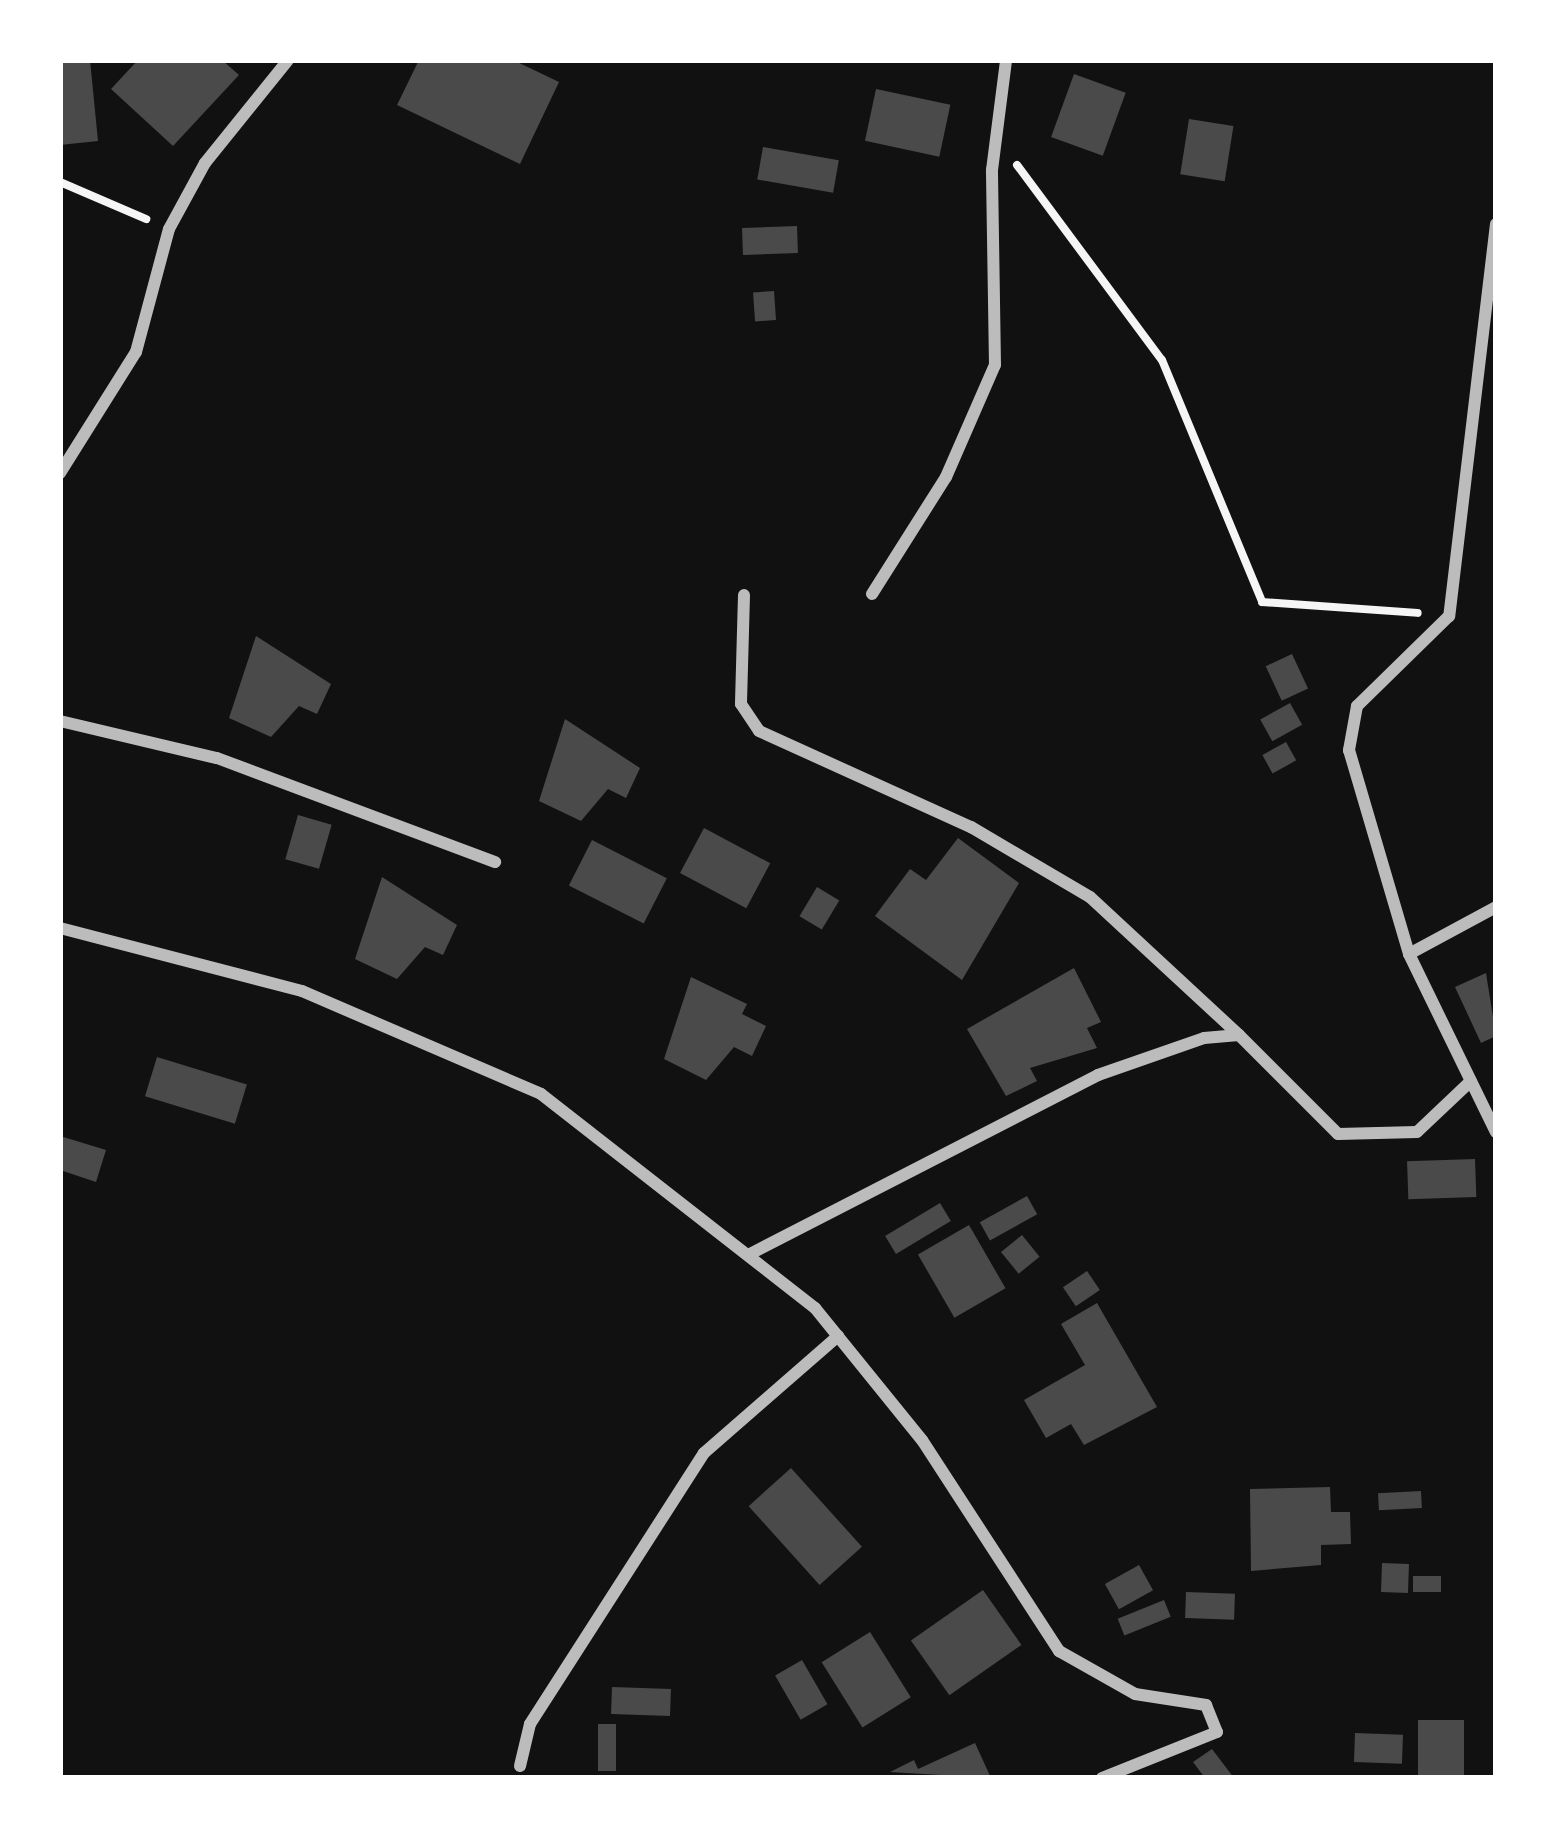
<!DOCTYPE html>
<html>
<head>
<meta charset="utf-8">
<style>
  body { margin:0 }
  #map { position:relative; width:1556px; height:1838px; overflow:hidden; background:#111; font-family:"Fira Sans Condensed",sans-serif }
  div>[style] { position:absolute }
  .building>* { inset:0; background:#4a4a4a; transform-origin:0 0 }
  .path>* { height:8px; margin:-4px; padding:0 4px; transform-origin:4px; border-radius:4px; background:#f5f5f5 }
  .minor>* { height:12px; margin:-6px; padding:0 6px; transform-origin:6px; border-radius:6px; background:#bcbcbc }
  span { translate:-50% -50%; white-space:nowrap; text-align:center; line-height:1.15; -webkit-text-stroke:12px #fff; paint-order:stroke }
  .frame { position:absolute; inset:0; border:63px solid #fff; pointer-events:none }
</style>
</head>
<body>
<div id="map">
  <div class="building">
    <i style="clip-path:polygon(60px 60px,90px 60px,98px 141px,60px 145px)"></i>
    <i style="clip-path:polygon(138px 60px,222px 60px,239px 75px,173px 146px,111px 89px)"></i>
    <i style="clip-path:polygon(419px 60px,513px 60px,559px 82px,520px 164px,397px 105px)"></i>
    <i style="left:1074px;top:74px;width:55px;height:67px;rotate:20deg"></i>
    <i style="left:876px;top:89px;width:76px;height:53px;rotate:12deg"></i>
    <i style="left:1189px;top:119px;width:45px;height:56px;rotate:9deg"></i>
    <i style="left:763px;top:147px;width:77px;height:33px;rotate:10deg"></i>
    <i style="left:797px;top:226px;width:27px;height:55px;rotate:88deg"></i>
    <i style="left:774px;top:291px;width:29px;height:21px;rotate:86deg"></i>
    <i style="clip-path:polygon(256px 636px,331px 684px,317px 714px,299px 706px,271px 737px,229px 718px)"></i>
    <i style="left:1292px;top:654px;width:38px;height:29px;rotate:65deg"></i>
    <i style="left:1290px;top:703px;width:25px;height:34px;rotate:61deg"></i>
    <i style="clip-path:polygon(565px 719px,640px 768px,626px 798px,608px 789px,581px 821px,539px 801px)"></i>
    <i style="left:1286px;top:742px;width:21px;height:27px;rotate:61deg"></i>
    <i style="left:298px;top:815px;width:35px;height:46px;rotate:16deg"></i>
    <i style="left:704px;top:828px;width:75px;height:51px;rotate:28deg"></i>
    <i style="clip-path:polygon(958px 838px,1019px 883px,962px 980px,875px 916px,910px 869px,926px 880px)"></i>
    <i style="left:592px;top:840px;width:84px;height:51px;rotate:27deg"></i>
    <i style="clip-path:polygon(382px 877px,457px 925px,443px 955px,425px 947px,397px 979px,355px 959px)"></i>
    <i style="left:817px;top:887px;width:26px;height:34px;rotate:31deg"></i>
    <i style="clip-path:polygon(1074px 968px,1101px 1022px,1087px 1028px,1097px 1048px,1030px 1068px,1037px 1081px,1006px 1096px,967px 1029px)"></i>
    <i style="clip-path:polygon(1486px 973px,1496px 1036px,1481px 1043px,1455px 987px)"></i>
    <i style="clip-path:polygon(691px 977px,747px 1004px,742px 1014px,766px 1026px,752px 1056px,734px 1047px,706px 1080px,664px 1059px)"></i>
    <i style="left:157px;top:1057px;width:94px;height:41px;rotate:17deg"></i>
    <i style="clip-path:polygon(60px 1136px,106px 1150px,96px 1182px,60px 1170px)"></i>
    <i style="left:1475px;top:1159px;width:38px;height:68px;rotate:88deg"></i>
    <i style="left:1027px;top:1196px;width:21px;height:54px;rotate:61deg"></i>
    <i style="left:940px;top:1203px;width:21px;height:64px;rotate:59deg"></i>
    <i style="left:969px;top:1225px;width:73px;height:59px;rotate:60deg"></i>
    <i style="left:1022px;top:1235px;width:28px;height:27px;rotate:51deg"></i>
    <i style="left:1087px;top:1271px;width:23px;height:29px;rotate:56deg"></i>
    <i style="clip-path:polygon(1097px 1303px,1157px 1407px,1084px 1445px,1071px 1424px,1046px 1438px,1024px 1400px,1085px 1365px,1061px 1324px)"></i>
    <i style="left:791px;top:1468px;width:106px;height:57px;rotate:48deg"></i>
    <i style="clip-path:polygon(1330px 1487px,1331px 1512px,1350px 1512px,1351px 1544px,1321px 1545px,1321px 1565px,1251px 1571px,1250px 1489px)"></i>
    <i style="left:1421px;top:1491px;width:17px;height:43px;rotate:87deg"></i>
    <i style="left:1382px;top:1563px;width:27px;height:29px;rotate:2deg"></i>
    <i style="left:1139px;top:1565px;width:29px;height:39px;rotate:61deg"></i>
    <i style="left:1413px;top:1576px;width:28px;height:16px"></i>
    <i style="left:983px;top:1590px;width:67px;height:88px;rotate:55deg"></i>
    <i style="left:1186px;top:1592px;width:49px;height:26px;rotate:2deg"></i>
    <i style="left:1164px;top:1600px;width:18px;height:50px;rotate:68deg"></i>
    <i style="left:870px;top:1632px;width:77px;height:57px;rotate:58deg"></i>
    <i style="left:802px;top:1660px;width:51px;height:31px;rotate:60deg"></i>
    <i style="left:612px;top:1687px;width:59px;height:27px;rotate:2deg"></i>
    <i style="left:1418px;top:1720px;width:46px;height:58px"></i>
    <i style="left:598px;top:1724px;width:18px;height:47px"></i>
    <i style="left:1355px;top:1733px;width:48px;height:29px;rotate:2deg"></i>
    <i style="clip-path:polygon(975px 1743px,991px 1778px,890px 1772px,914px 1760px,918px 1769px)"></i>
    <i style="clip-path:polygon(1212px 1749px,1234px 1778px,1205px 1778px,1193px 1762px)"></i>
  </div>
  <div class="path">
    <i style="left:1017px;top:165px;width:243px;rotate:53.4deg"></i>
    <i style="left:1162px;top:360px;width:262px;rotate:67.5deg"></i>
    <i style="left:1262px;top:602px;width:156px;rotate:4deg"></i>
    <i style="left:60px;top:182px;width:94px;rotate:23.3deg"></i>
  </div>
  <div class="minor">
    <i style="left:1496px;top:224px;width:395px;rotate:96.8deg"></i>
    <i style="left:1449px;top:616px;width:129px;rotate:135.6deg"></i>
    <i style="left:1357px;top:706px;width:45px;rotate:100.3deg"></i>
    <i style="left:1349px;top:750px;width:213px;rotate:73.6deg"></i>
    <i style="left:1409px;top:954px;width:198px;rotate:64deg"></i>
    <i style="left:60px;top:473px;width:143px;rotate:-57.9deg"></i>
    <i style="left:136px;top:352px;width:127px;rotate:-75deg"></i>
    <i style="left:169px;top:229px;width:75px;rotate:-61.4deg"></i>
    <i style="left:205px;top:163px;width:132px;rotate:-51.1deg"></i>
    <i style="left:872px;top:594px;width:138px;rotate:-57.7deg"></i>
    <i style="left:946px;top:477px;width:122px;rotate:-66.4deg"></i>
    <i style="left:995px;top:365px;width:195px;rotate:-90.9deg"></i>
    <i style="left:992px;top:170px;width:111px;rotate:-82.7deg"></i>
    <i style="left:744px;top:595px;width:109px;rotate:91.6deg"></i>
    <i style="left:741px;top:704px;width:32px;rotate:56deg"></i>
    <i style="left:759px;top:731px;width:233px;rotate:24.4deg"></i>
    <i style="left:971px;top:827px;width:138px;rotate:30.5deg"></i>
    <i style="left:1090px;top:897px;width:203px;rotate:42.8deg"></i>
    <i style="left:60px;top:721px;width:161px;rotate:13.3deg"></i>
    <i style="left:217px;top:758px;width:297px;rotate:20.5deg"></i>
    <i style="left:60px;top:928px;width:250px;rotate:14.6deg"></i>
    <i style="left:302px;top:991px;width:260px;rotate:23.3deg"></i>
    <i style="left:541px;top:1094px;width:348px;rotate:38deg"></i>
    <i style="left:815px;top:1308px;width:170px;rotate:51deg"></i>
    <i style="left:922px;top:1440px;width:252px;rotate:57deg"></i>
    <i style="left:1059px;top:1651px;width:87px;rotate:29.5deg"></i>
    <i style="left:1135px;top:1694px;width:72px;rotate:8.8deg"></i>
    <i style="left:1206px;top:1705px;width:29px;rotate:68deg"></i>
    <i style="left:1217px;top:1732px;width:124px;rotate:158.2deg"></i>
    <i style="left:1409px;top:954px;width:99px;rotate:-28.4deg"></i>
    <i style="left:748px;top:1255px;width:394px;rotate:-27.2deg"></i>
    <i style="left:1098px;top:1075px;width:112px;rotate:-19.2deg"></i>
    <i style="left:1204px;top:1038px;width:35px;rotate:-5deg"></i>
    <i style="left:1239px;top:1035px;width:140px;rotate:45deg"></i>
    <i style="left:1338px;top:1134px;width:79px;rotate:-1.5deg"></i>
    <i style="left:1417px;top:1132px;width:74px;rotate:-43.4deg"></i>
    <i style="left:520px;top:1766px;width:43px;rotate:-76.6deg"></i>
    <i style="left:530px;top:1724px;width:322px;rotate:-57.3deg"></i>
    <i style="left:704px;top:1453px;width:178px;rotate:-41.1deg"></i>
  </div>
  <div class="frame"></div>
</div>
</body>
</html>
